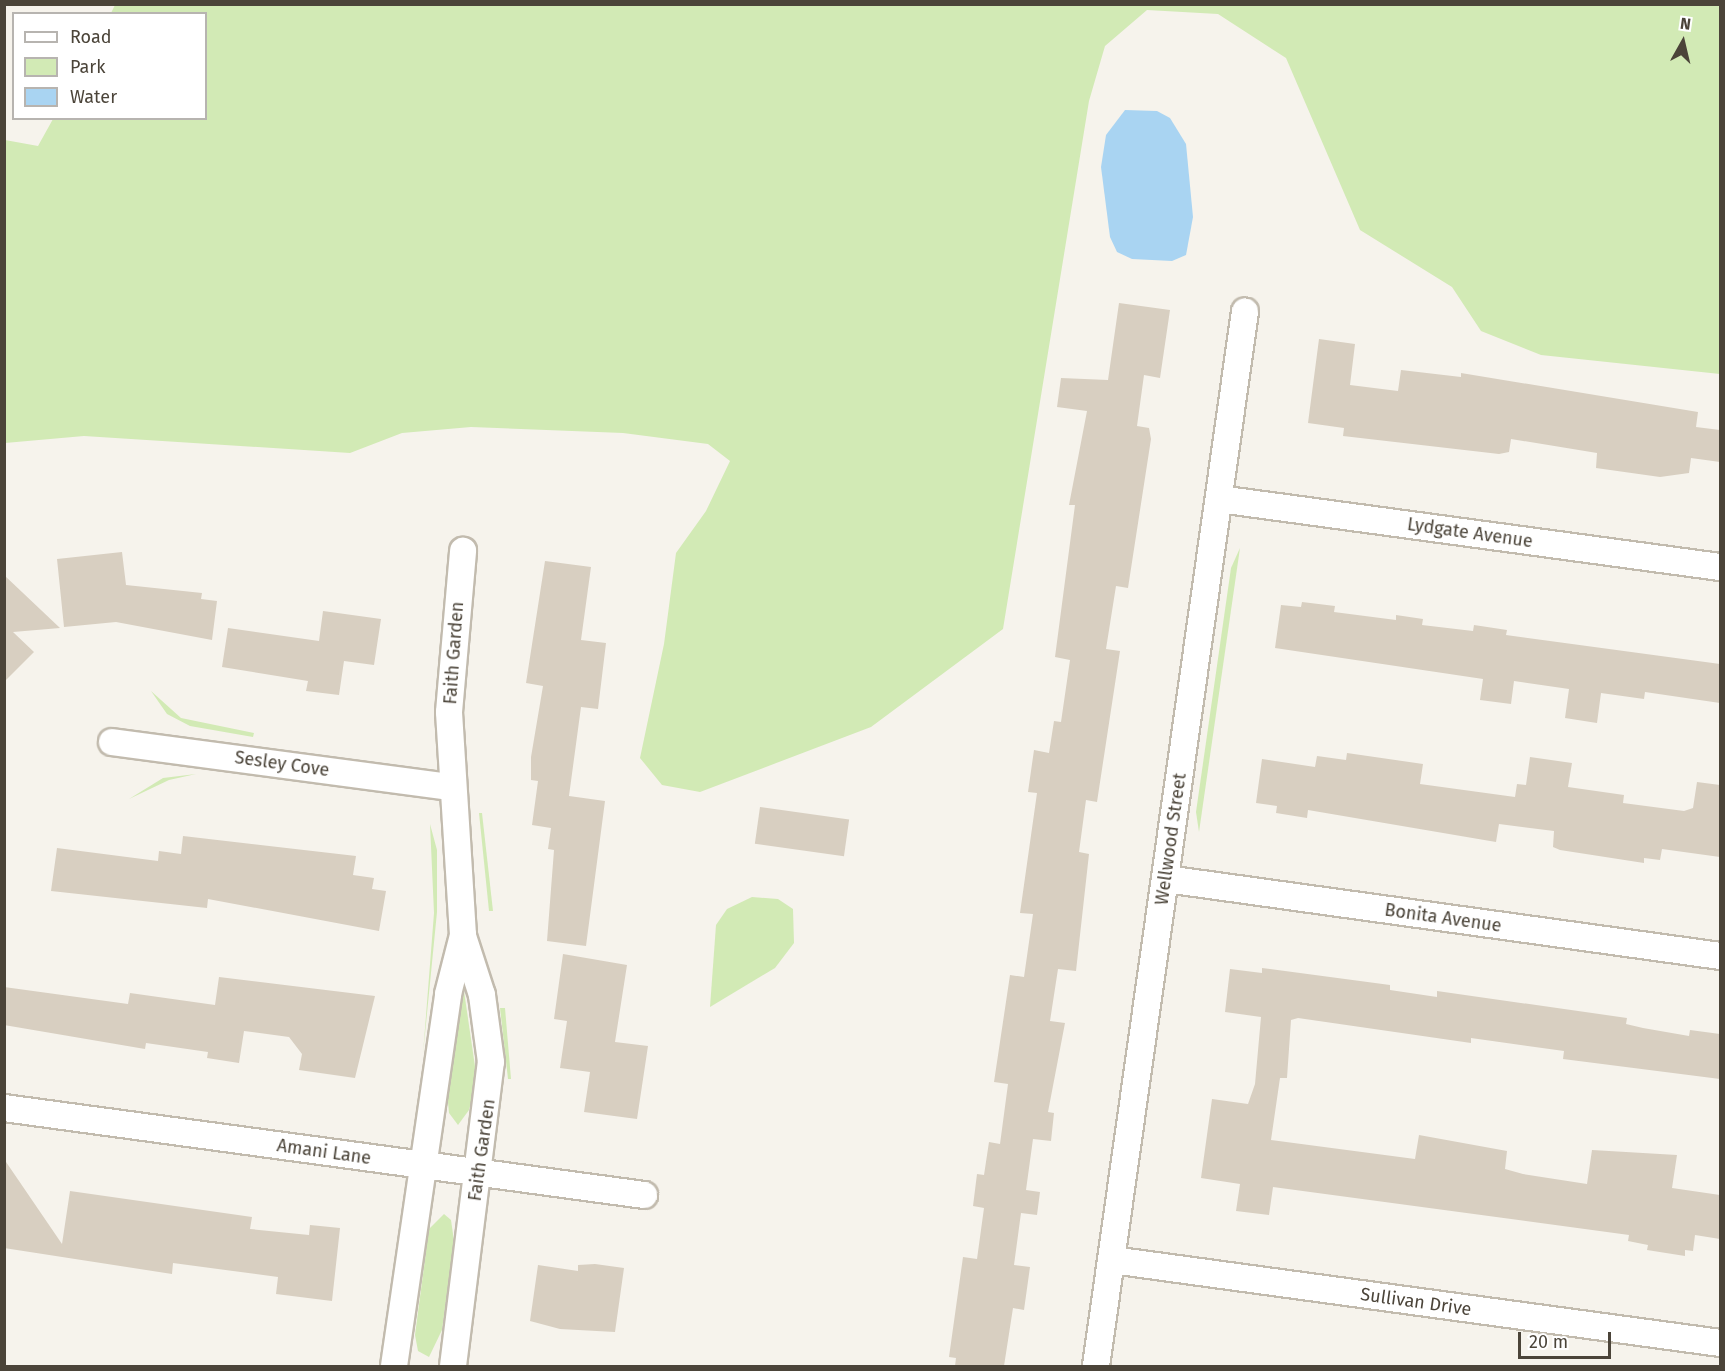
<!DOCTYPE html>
<html>
<head>
<meta charset="utf-8">
<style>
  body { margin:0 }
  #map { position:relative; width:1725px; height:1371px; overflow:hidden; background:#f6f3ec; font-family:"Fira Sans",sans-serif }
  div>[style] { position:absolute }
  .green>* { inset:0; background:#d2eab5 }
  .water>* { inset:0; background:#a9d4f2 }
  .building>* { inset:0; background:#d8cfc1; transform-origin:0 0 }
  .roads { filter:drop-shadow(2px 0 #c2bbae) drop-shadow(-2px 0 #c2bbae) drop-shadow(0 2px #c2bbae) drop-shadow(0 -2px #c2bbae) }
  .street>* { height:26px; margin:-13px; padding:0 13px; transform-origin:13px; border-radius:13px; background:#fff }
  span { translate:-50% -50%; white-space:nowrap; text-align:center; line-height:1.15; -webkit-text-stroke:5px #fff; paint-order:stroke }
  .street-label { font-size:18px; color:#4b4439 }
  .frame { position:absolute; inset:0; border:6px solid #4b4439; pointer-events:none }
  .legend { position:absolute; left:12px; top:12px; width:195px; height:108px; box-sizing:border-box; background:#fff; border:2px solid #b7b4b0; margin:0; padding:8px 10px; list-style:none; font-size:18px; color:#4b4439 }
  .legend li { display:flex; align-items:center; gap:12px; height:30px }
  .legend b { width:30px; border:2px solid #b7b4b0 }
  .north { position:absolute; left:1653px; top:12px; width:60px; height:60px; -webkit-text-stroke:4px #fff; paint-order:stroke; rotate:8deg; font-size:16px; font-weight:700; line-height:24px; text-align:center; color:#4b4439 }
  .north::after { content:''; display:block; margin:auto; width:21px; height:27px; background:#4b4439; clip-path:polygon(50% 0,100% 100%,50% 72%,0 100%) }
  .scale { position:absolute; left:1518px; top:1332px; width:93px; height:27px; box-sizing:border-box; border:3px solid #4b4439; border-top:0; padding-left:8px; font-size:18px; line-height:21px; white-space:nowrap; color:#4b4439; -webkit-text-stroke:4px #fff; paint-order:stroke }
</style>
</head>
<body>
<div id="map">
  <div class="green">
    <i style="clip-path:polygon(115px 5px,1720px 5px,1720px 374px,1541px 355px,1481px 331px,1452px 287px,1360px 230px,1286px 58px,1218px 14px,1147px 10px,1105px 46px,1089px 101px,1003px 629px,871px 727px,700px 792px,662px 785px,640px 758px,664px 644px,676px 553px,706px 511px,730px 461px,708px 444px,623px 433px,471px 427px,402px 433px,350px 453px,84px 436px,5px 443px,5px 140px,38px 146px,53px 119px,206px 118px,206px 14px,111px 13px)"></i>
    <i style="clip-path:polygon(1240px 548px,1199px 832px,1196px 812px,1231px 568px)"></i>
    <i style="clip-path:polygon(151px 691px,181px 718px,254px 733px,253px 737px,190px 726px,167px 714px)"></i>
    <i style="clip-path:polygon(196px 774px,169px 780px,129px 799px,163px 778px)"></i>
    <i style="clip-path:polygon(479px 813px,482px 813px,493px 911px,489px 911px)"></i>
    <i style="clip-path:polygon(430px 824px,437px 850px,437px 912px,423px 1054px,434px 913px)"></i>
    <i style="clip-path:polygon(752px 897px,778px 899px,793px 909px,794px 943px,775px 968px,710px 1007px,716px 925px,727px 909px)"></i>
    <i style="clip-path:polygon(464px 991px,477px 1080px,469px 1110px,458px 1125px,449px 1113px,447px 1091px)"></i>
    <i style="clip-path:polygon(500px 1008px,505px 1008px,511px 1079px,508px 1079px)"></i>
    <i style="clip-path:polygon(444px 1214px,451px 1220px,454px 1241px,442px 1330px,429px 1357px,418px 1351px,415px 1335px,429px 1229px)"></i>
  </div>
  <div class="water">
    <i style="clip-path:polygon(1125px 110px,1157px 111px,1170px 118px,1186px 144px,1193px 217px,1186px 255px,1172px 261px,1132px 259px,1117px 252px,1110px 237px,1101px 167px,1106px 135px)"></i>
  </div>
  <div class="building">
    <i style="clip-path:polygon(1119px 303px,1170px 310px,1160px 378px,1144px 375px,1137px 426px,1149px 428px,1151px 439px,1128px 588px,1116px 586px,1106px 649px,1120px 651px,1097px 802px,1086px 800px,1079px 852px,1089px 854px,1076px 971px,1058px 969px,1050px 1021px,1065px 1023px,1048px 1112px,1054px 1113px,1051px 1141px,1033px 1139px,1026px 1190px,1040px 1192px,1037px 1215px,1021px 1213px,1014px 1265px,1030px 1267px,1024px 1310px,1013px 1308px,1004px 1366px,955px 1366px,956px 1358px,949px 1357px,963px 1257px,977px 1259px,984px 1208px,973px 1206px,977px 1174px,984px 1175px,989px 1142px,1000px 1144px,1008px 1084px,994px 1082px,1010px 975px,1024px 977px,1033px 914px,1020px 913px,1037px 793px,1028px 792px,1034px 750px,1049px 753px,1054px 721px,1061px 722px,1070px 660px,1055px 657px,1075px 505px,1069px 505px,1087px 411px,1057px 407px,1061px 378px,1108px 380px)"></i>
    <i style="clip-path:polygon(1319px 339px,1355px 344px,1350px 385px,1398px 391px,1401px 370px,1461px 377px,1461px 373px,1698px 412px,1696px 427px,1720px 430px,1720px 462px,1691px 458px,1689px 473px,1660px 477px,1596px 468px,1597px 453px,1511px 439px,1509px 452px,1499px 454px,1343px 436px,1344px 428px,1308px 423px)"></i>
    <i style="clip-path:polygon(122px 552px,126px 585px,202px 593px,201px 599px,217px 601px,212px 640px,116px 622px,64px 627px,57px 559px)"></i>
    <i style="clip-path:polygon(545px 561px,591px 567px,581px 640px,606px 643px,598px 709px,581px 707px,569px 796px,605px 801px,586px 946px,547px 941px,554px 850px,548px 849px,551px 828px,532px 825px,538px 781px,531px 780px,531px 757px,543px 686px,526px 683px)"></i>
    <i style="clip-path:polygon(4px 575px,60px 628px,13px 632px,34px 652px,4px 682px)"></i>
    <i style="clip-path:polygon(1302px 602px,1335px 606px,1334px 612px,1396px 620px,1396px 615px,1423px 619px,1422px 625px,1473px 631px,1474px 625px,1507px 630px,1506px 635px,1720px 664px,1720px 703px,1645px 692px,1644px 699px,1601px 693px,1597px 723px,1565px 718px,1569px 689px,1514px 681px,1511px 704px,1480px 700px,1483px 679px,1275px 648px,1281px 605px,1301px 607px)"></i>
    <i style="clip-path:polygon(323px 611px,381px 619px,374px 665px,344px 661px,339px 695px,306px 691px,308px 681px,222px 667px,228px 628px,319px 641px)"></i>
    <i style="clip-path:polygon(1347px 753px,1423px 764px,1420px 784px,1515px 797px,1517px 784px,1526px 785px,1530px 757px,1572px 763px,1568px 787px,1624px 795px,1623px 803px,1684px 811px,1693px 808px,1697px 782px,1720px 785px,1720px 857px,1662px 849px,1660px 860px,1644px 858px,1644px 863px,1560px 850px,1553px 847px,1554px 831px,1499px 824px,1496px 842px,1308px 810px,1307px 818px,1276px 813px,1277px 806px,1256px 803px,1262px 759px,1315px 767px,1317px 756px,1346px 760px)"></i>
    <i style="left:760px;top:807px;width:90px;height:37px;rotate:8deg"></i>
    <i style="clip-path:polygon(183px 836px,356px 856px,353px 875px,374px 878px,372px 889px,386px 891px,379px 931px,208px 899px,207px 908px,51px 891px,57px 848px,158px 861px,159px 851px,181px 854px)"></i>
    <i style="clip-path:polygon(563px 954px,627px 965px,615px 1042px,648px 1046px,637px 1119px,584px 1112px,590px 1072px,560px 1068px,567px 1021px,554px 1019px)"></i>
    <i style="clip-path:polygon(1262px 968px,1390px 985px,1390px 990px,1437px 997px,1437px 991px,1627px 1018px,1626px 1024px,1643px 1028px,1689px 1036px,1690px 1030px,1720px 1034px,1720px 1079px,1563px 1059px,1564px 1051px,1471px 1038px,1471px 1043px,1298px 1018px,1291px 1020px,1287px 1078px,1280px 1078px,1271px 1140px,1415px 1159px,1419px 1135px,1507px 1151px,1505px 1169px,1523px 1174px,1587px 1184px,1592px 1150px,1677px 1155px,1672px 1188px,1720px 1195px,1720px 1239px,1695px 1235px,1693px 1251px,1685px 1250px,1685px 1256px,1647px 1250px,1648px 1245px,1628px 1241px,1629px 1235px,1273px 1187px,1269px 1215px,1236px 1211px,1240px 1184px,1201px 1178px,1212px 1099px,1248px 1104px,1255px 1084px,1261px 1017px,1225px 1012px,1230px 969px,1262px 973px)"></i>
    <i style="clip-path:polygon(219px 977px,375px 996px,355px 1078px,299px 1070px,302px 1054px,289px 1037px,244px 1031px,239px 1063px,207px 1058px,208px 1052px,146px 1043px,145px 1049px,4px 1025px,4px 987px,128px 1004px,130px 993px,215px 1005px)"></i>
    <i style="clip-path:polygon(4px 1159px,62px 1244px,70px 1191px,252px 1217px,250px 1229px,309px 1235px,310px 1225px,340px 1228px,332px 1301px,276px 1294px,278px 1277px,173px 1263px,172px 1274px,4px 1248px)"></i>
    <i style="clip-path:polygon(595px 1264px,624px 1268px,615px 1332px,560px 1329px,530px 1321px,538px 1265px,578px 1271px,578px 1265px)"></i>
  </div>
  <div class="roads">
    <div class="street">
      <i style="left:1219px;top:499px;width:506px;rotate:7.73deg"></i>
      <i style="left:112px;top:742px;width:342px;rotate:7.6deg"></i>
      <i style="left:1166px;top:879px;width:559px;rotate:7.91deg"></i>
      <i style="left:4px;top:1108px;width:646px;rotate:7.74deg"></i>
      <i style="left:1112px;top:1260px;width:614px;rotate:7.77deg"></i>
      <i style="left:394px;top:1366px;width:376px;rotate:-81.7deg"></i>
      <i style="left:448px;top:994px;width:61px;rotate:-75.7deg"></i>
      <i style="left:463px;top:935px;width:223px;rotate:-93.6deg"></i>
      <i style="left:449px;top:712px;width:162px;rotate:-85deg"></i>
      <i style="left:453px;top:1366px;width:306px;rotate:-82.9deg"></i>
      <i style="left:491px;top:1062px;width:68px;rotate:-97.7deg"></i>
      <i style="left:482px;top:995px;width:62px;rotate:-107.9deg"></i>
      <i style="left:1096px;top:1366px;width:1065px;rotate:-81.96deg"></i>
    </div>
  </div>
  <div class="street-label">
    <span style="left:1470px;top:533px;rotate:8deg">Lydgate Avenue</span>
    <span style="left:454px;top:653px;rotate:-86deg">Faith Garden</span>
    <span style="left:282px;top:764px;rotate:8deg">Sesley Cove</span>
    <span style="left:1171px;top:839px;rotate:-82deg">Wellwood Street</span>
    <span style="left:1443px;top:918px;rotate:8deg">Bonita Avenue</span>
    <span style="left:482px;top:1150px;rotate:-82deg">Faith Garden</span>
    <span style="left:324px;top:1152px;rotate:8deg">Amani Lane</span>
    <span style="left:1416px;top:1302px;rotate:8deg">Sullivan Drive</span>
  </div>
  <div class="frame"></div>
  <ul class="legend">
  <li><b style="height:8px;background:#fff"></b>Road</li>
  <li><b style="height:16px;background:#d2eab5"></b>Park</li>
  <li><b style="height:16px;background:#a9d4f2"></b>Water</li>
  </ul>
  <div class="north">N</div>
  <div class="scale">20 m</div>
</div>
</body>
</html>
